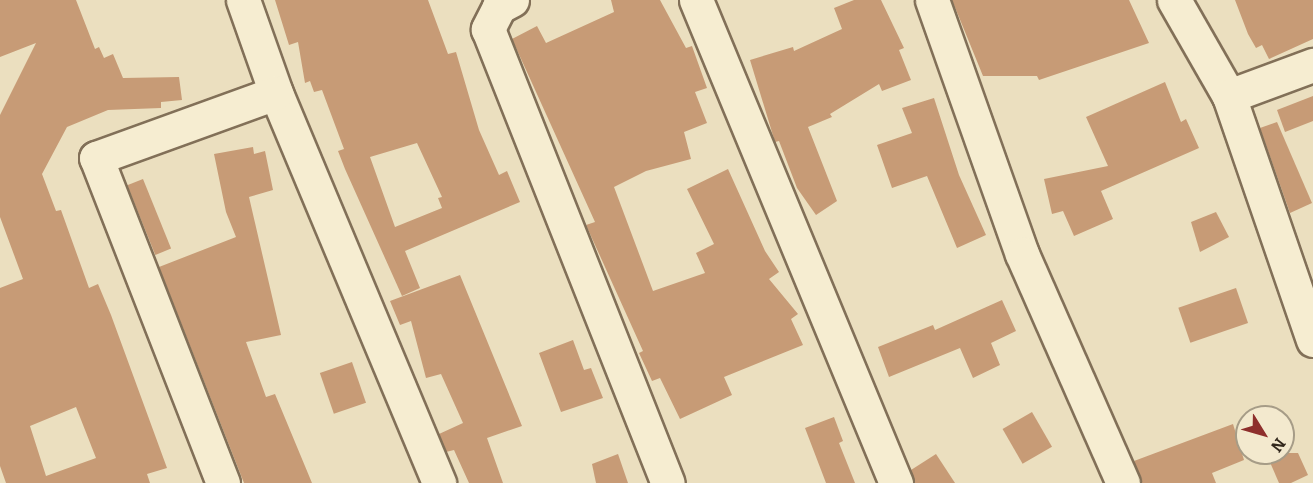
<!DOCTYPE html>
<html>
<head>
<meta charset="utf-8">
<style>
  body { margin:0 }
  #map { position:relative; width:1313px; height:483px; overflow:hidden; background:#ebdfbf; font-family:Bitter,serif }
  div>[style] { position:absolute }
  .building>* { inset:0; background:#c79b76; transform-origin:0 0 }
  .roads { filter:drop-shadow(2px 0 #827058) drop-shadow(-2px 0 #827058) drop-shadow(0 2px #827058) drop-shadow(0 -2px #827058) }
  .minor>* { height:33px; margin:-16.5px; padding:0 16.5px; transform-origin:16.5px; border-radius:16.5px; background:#f6edd1 }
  span { translate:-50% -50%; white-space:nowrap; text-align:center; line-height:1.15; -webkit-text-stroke:6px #f3e9ce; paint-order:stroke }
  .north { position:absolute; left:1235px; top:405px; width:60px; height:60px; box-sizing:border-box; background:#f3e9ce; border:2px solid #a69c87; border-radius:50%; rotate:127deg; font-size:16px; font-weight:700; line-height:24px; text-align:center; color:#32281c }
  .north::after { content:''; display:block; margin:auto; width:21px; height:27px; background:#8e2f2c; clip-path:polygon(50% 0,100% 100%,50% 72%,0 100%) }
</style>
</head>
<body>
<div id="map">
  <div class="building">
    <i style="clip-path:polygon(evenodd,0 0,76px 0,95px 49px,99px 47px,104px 58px,113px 54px,123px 78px,179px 77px,182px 100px,161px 102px,161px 108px,108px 110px,67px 127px,42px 174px,56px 211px,61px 210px,89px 288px,98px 284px,111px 315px,167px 468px,147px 474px,150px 483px,6px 483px,0 466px,0 288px,23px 279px,0 217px,0 115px,36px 43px,0 57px,0 0,76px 407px,96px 458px,46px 476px,30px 426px,76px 407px)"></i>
    <i style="clip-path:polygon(evenodd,275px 0,428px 0,448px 54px,456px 52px,479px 130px,499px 175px,507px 171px,520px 202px,405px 251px,420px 288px,402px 296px,345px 169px,338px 151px,344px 149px,322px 90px,314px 92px,310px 81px,305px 83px,298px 42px,289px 45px,275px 0,417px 143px,442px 197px,438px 198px,442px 208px,395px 227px,370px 157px,417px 143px)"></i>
    <i style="clip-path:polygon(611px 0,660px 0,686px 48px,692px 46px,707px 88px,695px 92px,707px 123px,684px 132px,691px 159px,646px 171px,614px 187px,653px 291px,705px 273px,696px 253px,714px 244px,687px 189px,728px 169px,765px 251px,779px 272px,769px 279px,798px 314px,791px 319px,803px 345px,724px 377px,732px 395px,680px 419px,660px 378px,652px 381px,639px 353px,643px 351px,586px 225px,595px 222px,512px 39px,537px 26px,546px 43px,614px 12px)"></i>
    <i style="clip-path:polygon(854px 0,881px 0,904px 48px,899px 50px,911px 80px,882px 91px,879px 84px,830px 114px,832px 117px,808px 127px,837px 201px,816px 215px,797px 188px,779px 141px,775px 142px,750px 60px,793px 47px,794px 51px,842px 29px,834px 8px)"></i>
    <i style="clip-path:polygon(952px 0,1129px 0,1149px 43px,1039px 80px,1037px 76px,983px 76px)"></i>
    <i style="clip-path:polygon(1235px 0,1313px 0,1313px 39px,1269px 59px,1262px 45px,1256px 48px,1248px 34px)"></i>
    <i style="clip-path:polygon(1165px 82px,1181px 122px,1186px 119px,1199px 148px,1101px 191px,1113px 219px,1074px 236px,1063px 211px,1052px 214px,1044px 179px,1108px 166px,1086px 117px)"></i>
    <i style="clip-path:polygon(1313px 96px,1313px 121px,1285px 132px,1277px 110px)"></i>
    <i style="clip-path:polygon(934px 98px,959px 175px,986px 235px,957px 248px,927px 176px,892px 188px,877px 145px,912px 133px,902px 108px)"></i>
    <i style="clip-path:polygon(1277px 122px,1312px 203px,1290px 213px,1260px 128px)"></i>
    <i style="clip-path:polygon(253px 147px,254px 154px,265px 151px,273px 190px,249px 197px,281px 335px,246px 342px,266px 397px,275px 394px,312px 483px,244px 483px,159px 267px,236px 237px,226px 212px,214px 154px)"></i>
    <i style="left:143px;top:179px;width:75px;height:17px;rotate:68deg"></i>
    <i style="clip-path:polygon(1216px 212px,1229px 237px,1200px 252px,1191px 222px)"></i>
    <i style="clip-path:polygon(460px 275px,522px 426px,487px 438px,503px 483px,469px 483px,454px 450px,446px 452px,439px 434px,463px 423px,441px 374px,426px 378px,411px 321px,400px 325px,390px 301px)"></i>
    <i style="left:1236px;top:288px;width:37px;height:61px;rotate:71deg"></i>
    <i style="clip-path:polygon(1002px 300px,1016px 331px,991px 343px,1000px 365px,973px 378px,960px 348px,889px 377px,878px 347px,933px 325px,935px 330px)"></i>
    <i style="clip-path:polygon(573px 340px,584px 370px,591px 368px,603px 398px,561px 412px,539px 353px)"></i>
    <i style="left:352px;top:362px;width:43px;height:34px;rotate:71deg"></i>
    <i style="left:1032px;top:412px;width:40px;height:34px;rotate:60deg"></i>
    <i style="clip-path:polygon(834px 417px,843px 441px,839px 443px,855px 483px,826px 483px,805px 428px)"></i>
    <i style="clip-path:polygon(1233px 424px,1244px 460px,1212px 473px,1216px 483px,1141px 483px,1134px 461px)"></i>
    <i style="clip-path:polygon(1266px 453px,1298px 453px,1308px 475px,1291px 483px,1279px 483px)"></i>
    <i style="clip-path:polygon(618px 454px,628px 483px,596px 483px,592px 464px)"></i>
    <i style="clip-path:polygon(936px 454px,955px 483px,914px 483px,911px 470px)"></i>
  </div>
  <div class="roads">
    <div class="minor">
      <i style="left:243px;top:0;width:99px;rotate:70.5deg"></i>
      <i style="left:276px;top:93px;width:423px;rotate:67.3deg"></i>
      <i style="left:512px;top:0;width:15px;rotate:152deg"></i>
      <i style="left:499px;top:7px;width:25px;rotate:117deg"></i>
      <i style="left:488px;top:29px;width:488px;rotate:68.4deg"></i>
      <i style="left:696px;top:0;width:523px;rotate:67.51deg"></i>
      <i style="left:932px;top:0;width:269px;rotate:70.5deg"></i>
      <i style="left:1022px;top:254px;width:250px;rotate:66.2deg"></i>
      <i style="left:1174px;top:0;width:111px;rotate:60.2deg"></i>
      <i style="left:1229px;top:96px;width:258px;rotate:71deg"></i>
      <i style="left:1229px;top:96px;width:90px;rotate:-20.3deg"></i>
      <i style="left:223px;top:483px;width:349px;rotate:-111.3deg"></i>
      <i style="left:96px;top:158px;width:191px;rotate:-19.9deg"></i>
    </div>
  </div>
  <div class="north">N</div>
</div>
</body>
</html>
